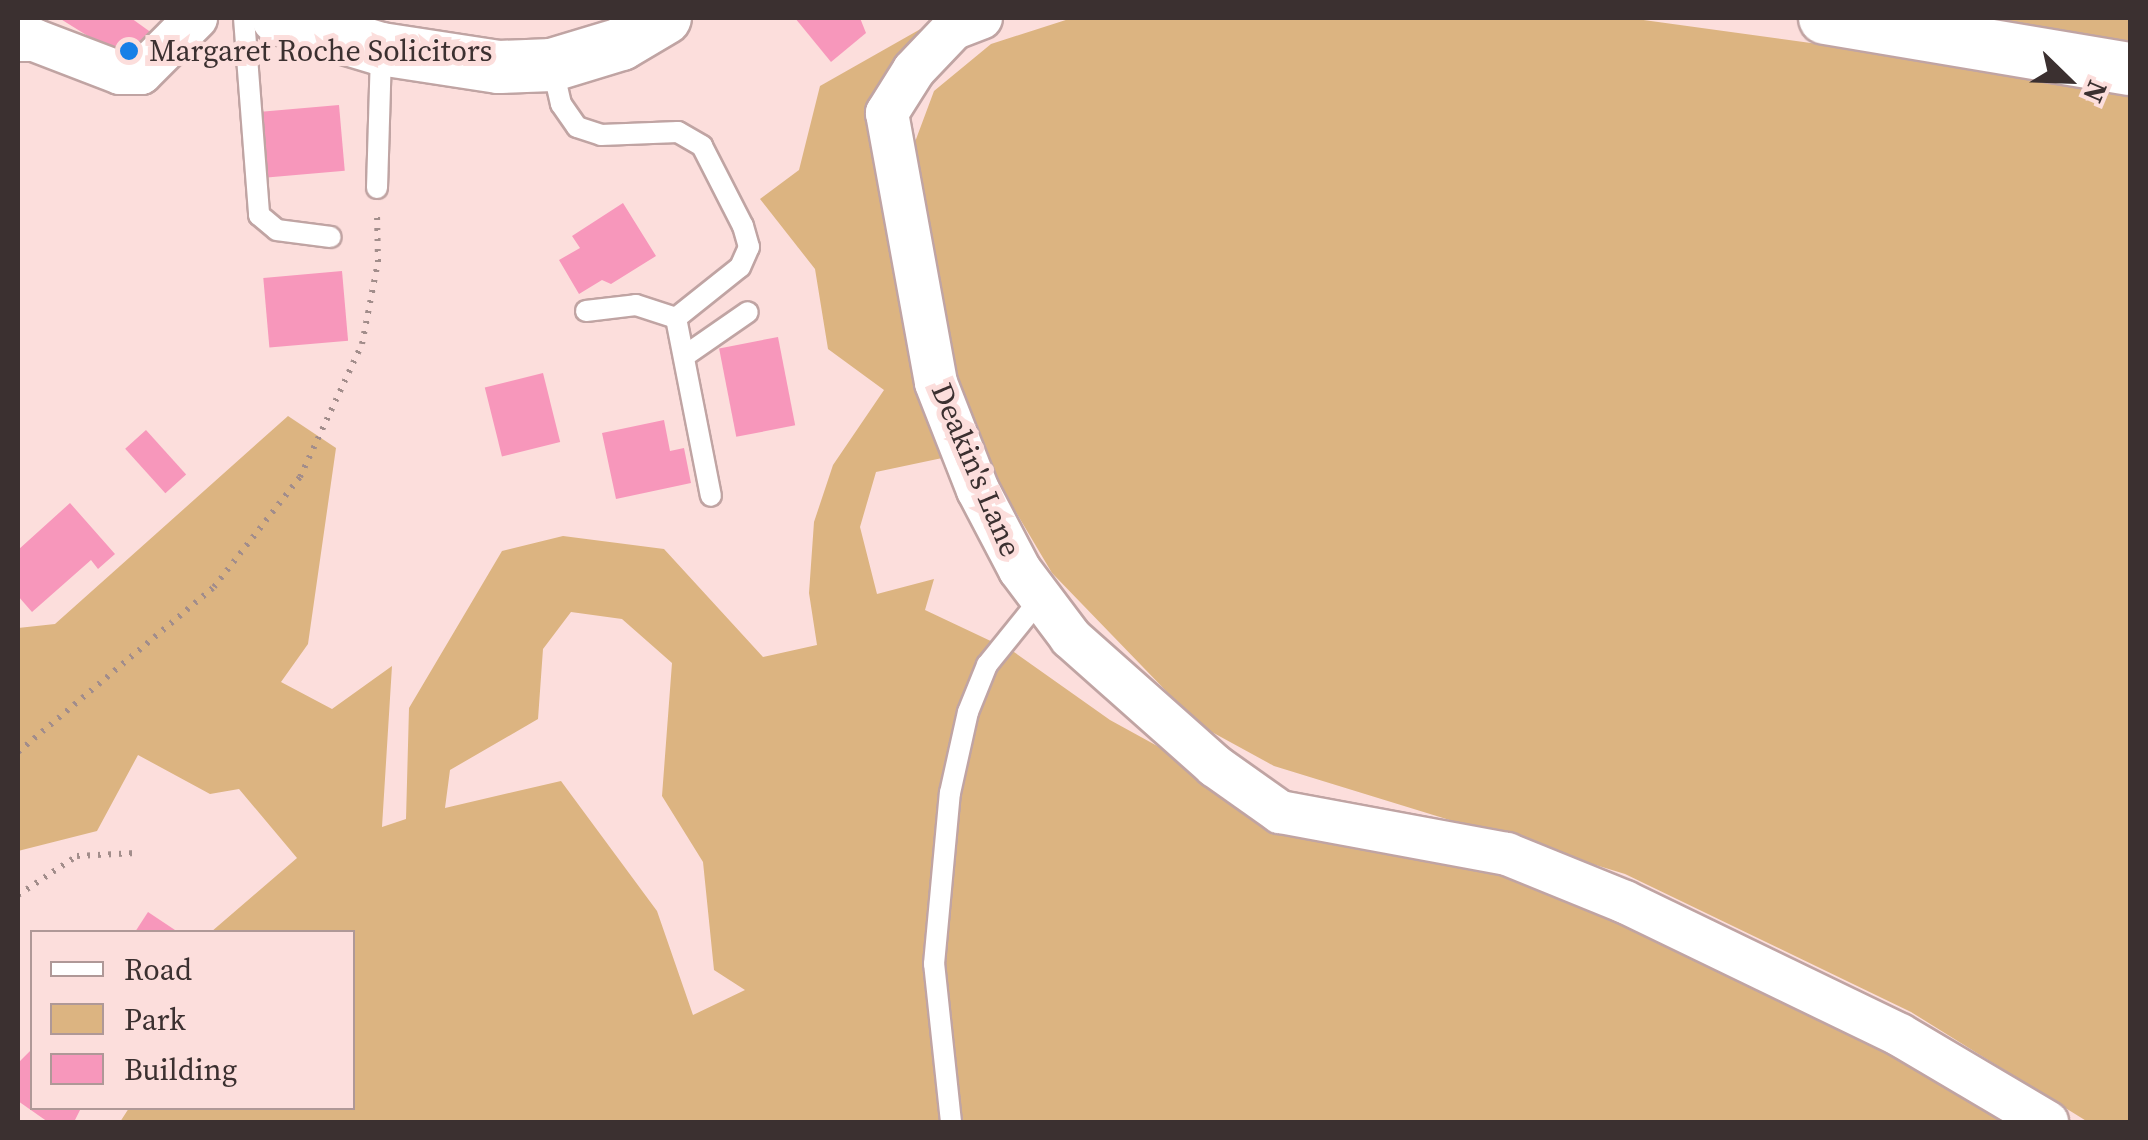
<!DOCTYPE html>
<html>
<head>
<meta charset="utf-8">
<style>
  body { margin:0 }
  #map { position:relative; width:2148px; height:1140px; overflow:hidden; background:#fcdedc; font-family:"Source Serif 4",serif }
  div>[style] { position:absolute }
  .green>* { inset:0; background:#dcb481 }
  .building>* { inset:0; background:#f797bb; transform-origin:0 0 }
  .path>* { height:6px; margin-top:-3px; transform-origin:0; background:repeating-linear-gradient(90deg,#a28d8b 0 2.5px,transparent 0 10.5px) }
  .roads { filter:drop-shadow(2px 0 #c0a4a3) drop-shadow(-2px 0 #c0a4a3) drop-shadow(0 2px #c0a4a3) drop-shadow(0 -2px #c0a4a3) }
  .service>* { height:20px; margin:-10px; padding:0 10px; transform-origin:10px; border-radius:10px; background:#fff }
  .minor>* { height:42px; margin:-21px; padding:0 21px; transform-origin:21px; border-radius:21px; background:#fff }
  .tertiary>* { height:52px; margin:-26px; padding:0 26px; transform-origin:26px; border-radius:26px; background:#fff }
  .dots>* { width:28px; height:28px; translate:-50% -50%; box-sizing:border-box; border:5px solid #fcdedc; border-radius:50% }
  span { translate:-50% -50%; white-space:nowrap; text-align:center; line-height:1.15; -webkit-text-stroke:10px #fcdedc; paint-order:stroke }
  .poi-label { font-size:30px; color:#3b3030 }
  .left { translate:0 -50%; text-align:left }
  .street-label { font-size:30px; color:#3b3030 }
  .frame { position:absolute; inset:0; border:20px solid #3b3030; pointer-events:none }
  .legend { position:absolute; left:30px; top:930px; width:325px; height:180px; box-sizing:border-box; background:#fcdedc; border:2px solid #af9897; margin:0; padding:12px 18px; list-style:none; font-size:30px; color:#3b3030 }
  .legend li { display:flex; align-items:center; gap:20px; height:50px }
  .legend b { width:50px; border:2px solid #af9897 }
  .north { position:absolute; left:2018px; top:30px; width:100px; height:100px; -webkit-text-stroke:8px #fcdedc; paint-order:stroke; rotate:113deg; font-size:28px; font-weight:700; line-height:40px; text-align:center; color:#3b3030 }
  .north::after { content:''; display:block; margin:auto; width:35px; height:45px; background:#3b3030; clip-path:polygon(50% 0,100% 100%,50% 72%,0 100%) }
</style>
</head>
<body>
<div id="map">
  <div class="green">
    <i style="clip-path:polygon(evenodd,940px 18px,867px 119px,947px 457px,876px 472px,860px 527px,877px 594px,934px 579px,925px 610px,1014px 652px,1110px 720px,1221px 781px,1509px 869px,1785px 995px,2015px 1122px,120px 1122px,129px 1108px,352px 1108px,352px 932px,211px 932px,297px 858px,239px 789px,210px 794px,138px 755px,97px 831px,18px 851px,18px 628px,55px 624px,288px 416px,336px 448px,308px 644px,281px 682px,332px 709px,392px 666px,382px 827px,406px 819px,409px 708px,502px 551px,563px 536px,664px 549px,763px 657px,817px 645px,809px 593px,814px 522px,833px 465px,884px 390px,828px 349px,815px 269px,760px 199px,799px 170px,820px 86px,940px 18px,571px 612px,622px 619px,672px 663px,662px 796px,703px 862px,714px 970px,745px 990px,693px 1015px,657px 911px,561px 781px,445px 808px,450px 770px,538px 719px,543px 649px,571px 612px)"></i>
    <i style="clip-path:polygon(1072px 18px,1629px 18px,2130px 87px,2130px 1122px,2088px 1122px,1911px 1012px,1625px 874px,1274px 766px,1199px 725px,1052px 573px,965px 426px,912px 150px,934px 91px,991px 44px)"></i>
    <i style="clip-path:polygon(1881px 18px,2130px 18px,2130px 58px)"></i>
  </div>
  <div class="building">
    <i style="clip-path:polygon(59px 18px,131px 18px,156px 36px,136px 66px)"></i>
    <i style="clip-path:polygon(795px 18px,860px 18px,866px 33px,831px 62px)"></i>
    <i style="left:339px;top:105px;width:66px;height:78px;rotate:85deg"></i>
    <i style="clip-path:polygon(623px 203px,656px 256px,611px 284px,602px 280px,579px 294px,559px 260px,580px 248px,572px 236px)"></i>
    <i style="left:342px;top:271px;width:70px;height:79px;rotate:85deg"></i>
    <i style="left:778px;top:337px;width:90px;height:60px;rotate:79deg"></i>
    <i style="left:543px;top:373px;width:71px;height:60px;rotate:76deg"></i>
    <i style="clip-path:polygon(664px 420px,670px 451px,684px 448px,691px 483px,616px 499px,602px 433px)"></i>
    <i style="left:146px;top:430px;width:60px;height:28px;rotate:48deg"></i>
    <i style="clip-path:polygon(70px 503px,115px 554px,98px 569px,91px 560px,32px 612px,18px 596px,18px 550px)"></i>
    <i style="clip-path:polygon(148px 912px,178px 932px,135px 932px)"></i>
    <i style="clip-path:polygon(32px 1049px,32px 1108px,81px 1108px,74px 1122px,48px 1122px,18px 1101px,18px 1063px)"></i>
  </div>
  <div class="path">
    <i style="left:18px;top:752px;width:256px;rotate:-40.1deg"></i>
    <i style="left:214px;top:587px;width:140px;rotate:-52deg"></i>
    <i style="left:300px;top:477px;width:147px;rotate:-65deg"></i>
    <i style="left:362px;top:344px;width:84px;rotate:-79deg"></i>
    <i style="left:378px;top:262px;width:48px;rotate:-91.2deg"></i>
    <i style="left:18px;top:895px;width:71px;rotate:-33.5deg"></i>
    <i style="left:77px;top:856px;width:59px;rotate:-2.9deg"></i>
  </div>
  <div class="roads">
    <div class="service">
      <i style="left:244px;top:18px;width:198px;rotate:85.6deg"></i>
      <i style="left:259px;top:215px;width:23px;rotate:40deg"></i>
      <i style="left:277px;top:230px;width:54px;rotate:7.4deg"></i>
      <i style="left:552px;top:65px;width:40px;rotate:77deg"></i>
      <i style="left:561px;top:104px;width:28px;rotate:55deg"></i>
      <i style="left:577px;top:127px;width:25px;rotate:18deg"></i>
      <i style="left:601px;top:135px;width:77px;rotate:-2.2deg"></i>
      <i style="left:678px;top:132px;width:28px;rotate:30deg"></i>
      <i style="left:702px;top:146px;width:90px;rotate:62.9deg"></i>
      <i style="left:743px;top:226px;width:22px;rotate:74deg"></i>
      <i style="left:749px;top:247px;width:22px;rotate:114deg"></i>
      <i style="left:740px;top:267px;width:82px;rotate:141.4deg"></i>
      <i style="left:676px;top:318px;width:181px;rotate:78.9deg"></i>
      <i style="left:377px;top:188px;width:138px;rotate:-88.3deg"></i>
      <i style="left:586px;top:311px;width:50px;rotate:-6.8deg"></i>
      <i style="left:636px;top:305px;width:42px;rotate:18deg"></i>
      <i style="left:686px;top:355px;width:75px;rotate:-34.7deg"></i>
      <i style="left:951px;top:1122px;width:159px;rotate:-96.1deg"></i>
      <i style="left:934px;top:964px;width:172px;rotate:-84.7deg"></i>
      <i style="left:950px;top:793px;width:83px;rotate:-77.5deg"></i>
      <i style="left:968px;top:712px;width:51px;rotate:-68deg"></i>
      <i style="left:987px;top:665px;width:86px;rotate:-51.1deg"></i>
    </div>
    <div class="minor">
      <i style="left:981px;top:18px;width:30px;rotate:159deg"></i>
      <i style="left:953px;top:29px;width:57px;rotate:133.6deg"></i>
      <i style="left:914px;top:70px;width:51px;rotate:122.1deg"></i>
      <i style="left:887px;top:113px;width:274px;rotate:79.7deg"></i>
      <i style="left:936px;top:383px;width:115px;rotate:68.6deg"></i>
      <i style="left:978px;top:490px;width:90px;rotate:62.3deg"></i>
      <i style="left:1020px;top:570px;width:85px;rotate:53.1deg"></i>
      <i style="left:1071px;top:638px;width:193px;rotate:41.6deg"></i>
      <i style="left:1215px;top:766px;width:80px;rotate:35.3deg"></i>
      <i style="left:1280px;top:812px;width:231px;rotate:10.5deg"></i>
      <i style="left:1507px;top:854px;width:127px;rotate:22.1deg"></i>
      <i style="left:1625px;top:902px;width:305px;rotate:25.8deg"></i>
      <i style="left:1900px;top:1035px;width:171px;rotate:30.6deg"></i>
      <i style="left:18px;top:40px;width:16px"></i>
      <i style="left:34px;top:40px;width:92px;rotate:21deg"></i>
      <i style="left:120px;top:73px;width:21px"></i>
      <i style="left:141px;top:73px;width:78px;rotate:-45deg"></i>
    </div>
    <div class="tertiary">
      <i style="left:278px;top:18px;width:108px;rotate:16.8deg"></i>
      <i style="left:381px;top:49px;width:119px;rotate:8.7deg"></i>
      <i style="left:499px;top:67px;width:53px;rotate:-2.2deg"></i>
      <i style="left:552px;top:65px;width:72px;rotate:-16.9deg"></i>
      <i style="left:621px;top:44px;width:51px;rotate:-30.6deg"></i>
      <i style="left:1825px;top:18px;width:309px;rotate:9.5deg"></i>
    </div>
  </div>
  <div class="dots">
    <i style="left:129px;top:51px;background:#177fe7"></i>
  </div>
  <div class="poi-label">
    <span class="left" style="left:149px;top:51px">Margaret Roche Solicitors</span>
  </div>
  <div class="street-label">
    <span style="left:976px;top:470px;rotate:67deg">Deakin's Lane</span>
  </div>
  <div class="frame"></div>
  <ul class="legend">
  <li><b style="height:12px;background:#fff"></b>Road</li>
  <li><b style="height:28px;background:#dcb481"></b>Park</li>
  <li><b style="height:28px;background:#f797bb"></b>Building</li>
  </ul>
  <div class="north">N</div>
</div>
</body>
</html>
